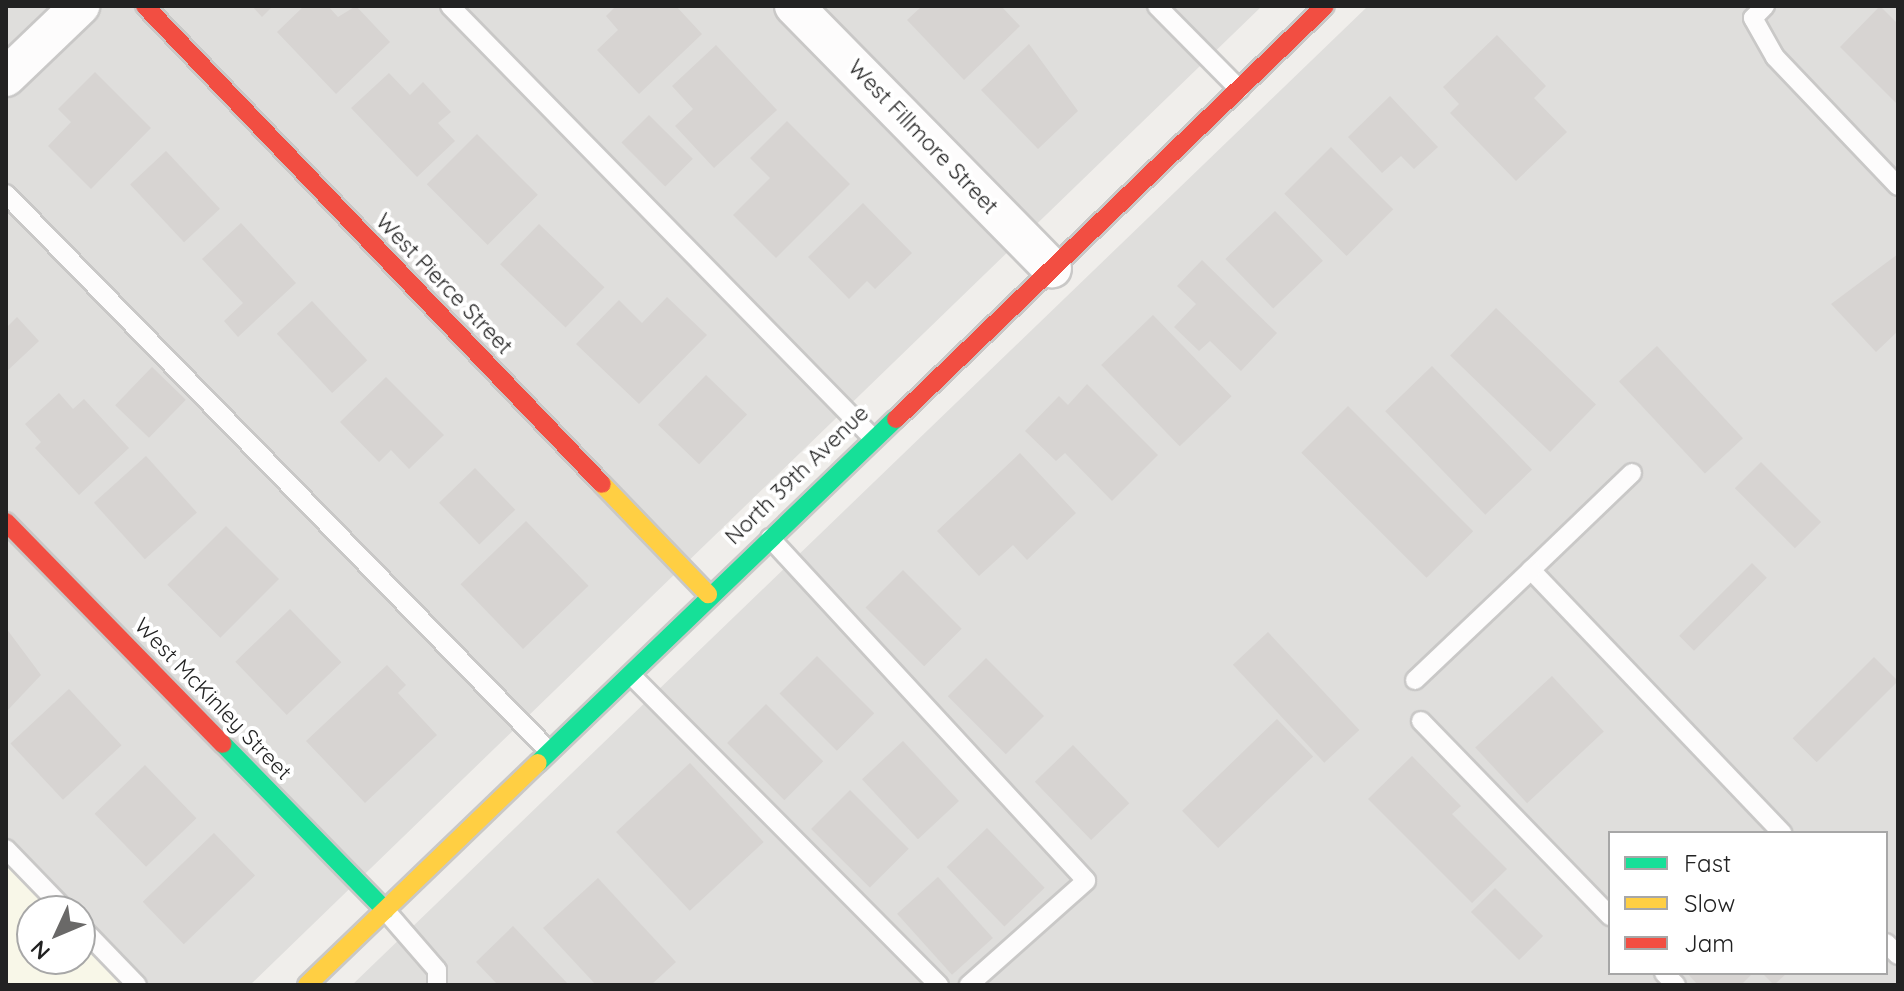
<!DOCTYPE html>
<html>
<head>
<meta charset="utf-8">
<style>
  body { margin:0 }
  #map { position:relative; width:1904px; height:991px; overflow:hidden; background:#f0eeeb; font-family:Quicksand,sans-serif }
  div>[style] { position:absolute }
  .residential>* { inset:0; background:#dfdedc }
  .education>* { inset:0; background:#f8f7e8 }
  .building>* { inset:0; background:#d7d4d2; transform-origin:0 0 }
  .roads { filter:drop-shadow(2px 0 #c9c8c7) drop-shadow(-2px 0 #c9c8c7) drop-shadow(0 2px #c9c8c7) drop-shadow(0 -2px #c9c8c7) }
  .lane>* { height:18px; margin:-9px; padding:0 9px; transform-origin:9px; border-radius:9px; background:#fdfcfc }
  .street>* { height:38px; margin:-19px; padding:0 19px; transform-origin:19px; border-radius:19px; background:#fdfcfc }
  .fast>* { height:18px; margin:-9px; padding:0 9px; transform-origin:9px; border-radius:9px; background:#16e098 }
  .slow>* { height:18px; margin:-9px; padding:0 9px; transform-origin:9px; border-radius:9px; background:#ffcf43 }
  .jam>* { height:18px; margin:-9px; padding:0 9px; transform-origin:9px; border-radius:9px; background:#f24e42 }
  span { translate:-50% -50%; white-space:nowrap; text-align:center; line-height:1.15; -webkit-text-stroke:8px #fff; paint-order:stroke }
  .street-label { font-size:22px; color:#222 }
  .frame { position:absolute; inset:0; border:8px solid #222; pointer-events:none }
  .legend { position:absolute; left:1608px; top:831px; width:280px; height:144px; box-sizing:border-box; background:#fff; border:2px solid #a7a7a7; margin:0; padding:10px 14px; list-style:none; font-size:24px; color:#222 }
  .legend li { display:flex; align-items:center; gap:16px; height:40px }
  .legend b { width:40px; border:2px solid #a7a7a7 }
  .north { position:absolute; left:16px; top:895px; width:80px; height:80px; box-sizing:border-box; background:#fff; border:2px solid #a7a7a7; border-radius:50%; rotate:226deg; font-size:22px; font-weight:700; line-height:32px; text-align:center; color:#222 }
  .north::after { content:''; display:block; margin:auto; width:28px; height:36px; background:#6a6968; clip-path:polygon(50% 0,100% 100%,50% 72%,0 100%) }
</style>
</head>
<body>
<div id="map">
  <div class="residential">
    <i style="clip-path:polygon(6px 6px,1262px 6px,250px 985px,136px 985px,80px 927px,80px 911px,64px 911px,6px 851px)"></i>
    <i style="clip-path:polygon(evenodd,1368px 6px,1898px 6px,1898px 985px,352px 985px,1368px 6px,1610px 833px,1886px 833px,1886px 973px,1610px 973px,1610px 833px)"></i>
  </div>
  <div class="education">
    <i style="clip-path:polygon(6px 851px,64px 911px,32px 911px,32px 959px,80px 959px,80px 927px,136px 985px,6px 985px)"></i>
  </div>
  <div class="building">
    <i style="clip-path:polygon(252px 6px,273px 6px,262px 17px)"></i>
    <i style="clip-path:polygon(304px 6px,328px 6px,338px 17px,356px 6px,390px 42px,336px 94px,277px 32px)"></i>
    <i style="clip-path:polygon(616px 6px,676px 6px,702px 34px,639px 94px,597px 50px,618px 30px,606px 16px)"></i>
    <i style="clip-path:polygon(922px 6px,1001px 6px,1020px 26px,964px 80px,907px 20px)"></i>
    <i style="clip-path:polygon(1880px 6px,1898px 24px,1898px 105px,1840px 47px)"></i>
    <i style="clip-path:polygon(1497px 35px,1546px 86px,1534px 98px,1567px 132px,1516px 181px,1450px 113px,1459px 104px,1443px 87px)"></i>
    <i style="clip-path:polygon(1029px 44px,1078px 111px,1038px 149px,981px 90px)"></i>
    <i style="clip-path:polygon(716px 45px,777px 110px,714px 168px,675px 126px,693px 109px,672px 86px)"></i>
    <i style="clip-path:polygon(95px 72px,151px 128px,91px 189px,48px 146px,71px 122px,58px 109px)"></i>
    <i style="clip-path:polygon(389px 73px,410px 95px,423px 82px,451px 112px,438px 123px,455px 141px,417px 177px,351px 108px)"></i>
    <i style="clip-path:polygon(1390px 96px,1438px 147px,1414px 169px,1401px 156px,1382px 173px,1348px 137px)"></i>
    <i style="left:649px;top:115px;width:62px;height:39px;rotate:45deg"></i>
    <i style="clip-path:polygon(787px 121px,850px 184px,776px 258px,733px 215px,770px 178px,750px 158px)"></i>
    <i style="left:477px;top:134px;width:86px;height:71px;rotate:45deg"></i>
    <i style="left:1331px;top:147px;width:88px;height:66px;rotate:45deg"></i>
    <i style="left:166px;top:151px;width:79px;height:49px;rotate:47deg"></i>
    <i style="clip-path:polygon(863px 203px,912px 253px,875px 289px,867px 281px,849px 299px,808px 257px)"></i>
    <i style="left:1275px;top:211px;width:69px;height:69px;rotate:46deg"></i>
    <i style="clip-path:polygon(241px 223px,296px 283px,238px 337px,224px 321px,243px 303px,202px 259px)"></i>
    <i style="left:539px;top:224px;width:91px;height:56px;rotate:44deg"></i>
    <i style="clip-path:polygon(1898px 254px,1898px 331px,1876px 352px,1831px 304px)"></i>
    <i style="clip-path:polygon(1202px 260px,1277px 333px,1241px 371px,1210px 341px,1199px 351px,1174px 327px,1196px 304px,1177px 286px)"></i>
    <i style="clip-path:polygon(667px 297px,707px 335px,639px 404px,576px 344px,619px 300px,642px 323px)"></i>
    <i style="left:312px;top:301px;width:81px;height:48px;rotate:47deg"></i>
    <i style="left:1496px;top:308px;width:139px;height:66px;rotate:44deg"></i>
    <i style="left:1153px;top:315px;width:113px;height:72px;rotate:46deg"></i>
    <i style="clip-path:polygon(17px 317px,39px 341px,6px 372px,6px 328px)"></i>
    <i style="left:1657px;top:346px;width:126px;height:52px;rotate:47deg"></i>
    <i style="left:1432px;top:366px;width:144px;height:65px;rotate:46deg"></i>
    <i style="left:152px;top:367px;width:47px;height:53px;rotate:44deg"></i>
    <i style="left:706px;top:375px;width:57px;height:69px;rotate:44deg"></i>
    <i style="clip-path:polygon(386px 377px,444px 435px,409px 469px,391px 450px,379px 462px,340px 422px)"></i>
    <i style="clip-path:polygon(1087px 384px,1158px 455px,1112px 501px,1065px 453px,1056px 461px,1025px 431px,1059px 396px,1068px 405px)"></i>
    <i style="clip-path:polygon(59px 393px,73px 409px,84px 399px,129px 448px,79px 495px,35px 448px,41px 442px,25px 424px)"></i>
    <i style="left:1348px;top:406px;width:177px;height:66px;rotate:45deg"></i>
    <i style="clip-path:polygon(1020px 453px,1076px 513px,1027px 560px,1013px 545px,979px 576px,937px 531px)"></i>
    <i style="left:146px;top:456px;width:76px;height:70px;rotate:48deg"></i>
    <i style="left:1761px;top:462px;width:85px;height:37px;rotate:45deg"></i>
    <i style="left:475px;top:468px;width:58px;height:50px;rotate:46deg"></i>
    <i style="left:526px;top:521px;width:90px;height:91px;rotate:46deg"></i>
    <i style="left:226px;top:526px;width:75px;height:83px;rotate:45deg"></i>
    <i style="left:1752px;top:563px;width:21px;height:103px;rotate:45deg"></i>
    <i style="left:903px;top:570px;width:83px;height:53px;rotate:45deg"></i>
    <i style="left:290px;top:609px;width:74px;height:76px;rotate:46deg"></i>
    <i style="clip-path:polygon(6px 628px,41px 675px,6px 712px)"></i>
    <i style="left:1268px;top:632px;width:134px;height:48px;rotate:47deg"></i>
    <i style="left:817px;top:656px;width:81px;height:53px;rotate:45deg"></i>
    <i style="left:1874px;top:657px;width:34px;height:115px;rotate:45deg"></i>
    <i style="left:986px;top:658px;width:82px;height:54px;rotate:45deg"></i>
    <i style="clip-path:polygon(387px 665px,406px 685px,398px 693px,437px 735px,365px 803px,306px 741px)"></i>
    <i style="left:1552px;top:676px;width:76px;height:105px;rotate:47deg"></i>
    <i style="left:69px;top:689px;width:77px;height:80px;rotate:47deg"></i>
    <i style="left:766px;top:704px;width:81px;height:55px;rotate:45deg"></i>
    <i style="left:1277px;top:719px;width:52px;height:132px;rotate:46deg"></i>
    <i style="left:903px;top:741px;width:82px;height:56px;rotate:47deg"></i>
    <i style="left:1073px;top:745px;width:81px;height:53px;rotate:46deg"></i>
    <i style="clip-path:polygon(1412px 756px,1461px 806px,1452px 814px,1507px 869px,1472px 903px,1368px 799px)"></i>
    <i style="left:690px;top:763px;width:108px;height:101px;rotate:47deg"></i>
    <i style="left:145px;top:765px;width:74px;height:70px;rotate:46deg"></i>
    <i style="left:850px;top:790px;width:83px;height:55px;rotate:45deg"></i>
    <i style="left:987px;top:828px;width:83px;height:56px;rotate:46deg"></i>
    <i style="left:214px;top:833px;width:59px;height:99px;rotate:46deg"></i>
    <i style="left:938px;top:877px;width:82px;height:55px;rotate:48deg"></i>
    <i style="clip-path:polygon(598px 878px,676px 962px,651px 985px,596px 985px,543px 928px)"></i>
    <i style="left:1495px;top:888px;width:68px;height:34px;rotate:45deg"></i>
    <i style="clip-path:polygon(513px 926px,569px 985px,498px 985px,476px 962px)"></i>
    <i style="clip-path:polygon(1687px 973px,1753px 973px,1741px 985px,1698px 985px)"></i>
    <i style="clip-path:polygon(1762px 973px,1787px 973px,1774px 985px)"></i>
  </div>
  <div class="roads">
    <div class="lane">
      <i style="left:450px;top:6px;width:602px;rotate:45.61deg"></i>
      <i style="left:1157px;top:6px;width:117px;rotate:45.3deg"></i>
      <i style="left:1765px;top:6px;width:17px;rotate:135deg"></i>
      <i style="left:1753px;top:18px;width:45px;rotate:60.6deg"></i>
      <i style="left:1775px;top:57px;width:178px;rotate:46.4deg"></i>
      <i style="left:6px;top:194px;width:778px;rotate:45.73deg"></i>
      <i style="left:1632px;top:473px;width:140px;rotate:136.2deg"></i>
      <i style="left:1531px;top:570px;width:364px;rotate:46.3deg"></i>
      <i style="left:770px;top:538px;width:466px;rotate:47.3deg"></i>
      <i style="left:1086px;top:881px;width:157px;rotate:138.4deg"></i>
      <i style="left:631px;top:675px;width:437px;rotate:45.2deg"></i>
      <i style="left:1415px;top:680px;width:160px;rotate:-43.5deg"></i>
      <i style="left:1421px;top:721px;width:272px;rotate:45.9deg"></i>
      <i style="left:6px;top:849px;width:86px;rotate:45.9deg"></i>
      <i style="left:385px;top:910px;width:79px;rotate:49.1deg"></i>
      <i style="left:437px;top:970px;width:15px;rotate:90deg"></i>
      <i style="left:80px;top:926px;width:82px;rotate:46deg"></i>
      <i style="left:1886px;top:943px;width:17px;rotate:45deg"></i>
      <i style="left:1664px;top:973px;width:17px;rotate:45deg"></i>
    </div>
    <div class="street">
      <i style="left:794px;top:6px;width:368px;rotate:45.5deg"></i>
      <i style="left:6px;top:77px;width:103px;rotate:-43.8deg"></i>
    </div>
    <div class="fast">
      <i style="left:223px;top:744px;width:232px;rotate:45.7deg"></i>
      <i style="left:538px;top:763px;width:496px;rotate:-43.9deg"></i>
    </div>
    <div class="slow">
      <i style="left:602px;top:484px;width:153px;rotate:46.1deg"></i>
      <i style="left:307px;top:985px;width:320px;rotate:-43.9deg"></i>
    </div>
    <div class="jam">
      <i style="left:145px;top:6px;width:661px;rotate:46.29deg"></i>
      <i style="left:896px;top:419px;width:595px;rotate:-43.91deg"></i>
      <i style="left:6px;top:522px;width:310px;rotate:45.7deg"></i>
    </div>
  </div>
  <div class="street-label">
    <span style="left:923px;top:137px;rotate:46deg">West Fillmore Street</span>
    <span style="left:444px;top:284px;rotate:46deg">West Pierce Street</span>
    <span style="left:797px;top:475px;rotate:-44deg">North 39th Avenue</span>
    <span style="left:213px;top:699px;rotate:46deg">West McKinley Street</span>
  </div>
  <div class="frame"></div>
  <ul class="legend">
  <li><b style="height:10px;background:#16e098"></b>Fast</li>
  <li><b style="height:10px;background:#ffcf43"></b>Slow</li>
  <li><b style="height:10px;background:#f24e42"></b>Jam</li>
  </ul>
  <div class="north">N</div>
</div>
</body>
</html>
